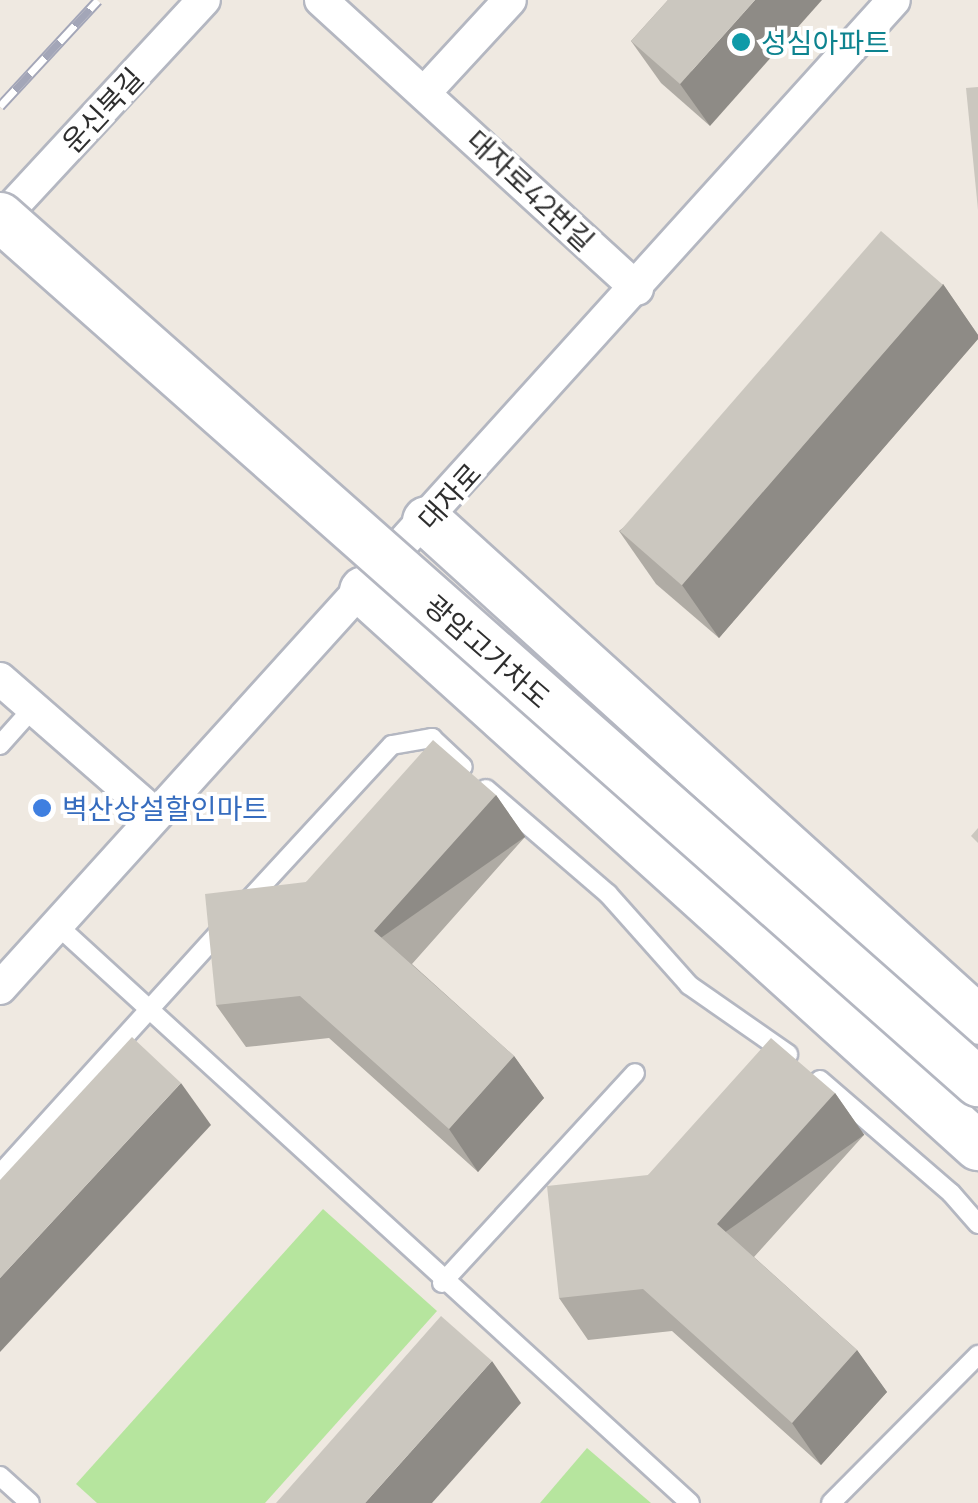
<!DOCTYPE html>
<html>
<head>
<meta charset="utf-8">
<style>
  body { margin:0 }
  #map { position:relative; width:978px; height:1503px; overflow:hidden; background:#efe9e1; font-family:Manrope,"Noto Sans KR",sans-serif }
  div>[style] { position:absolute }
  .green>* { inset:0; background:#b6e59e }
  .roads { filter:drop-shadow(2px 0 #b4b7c1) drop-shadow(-2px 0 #b4b7c1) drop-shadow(0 2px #b4b7c1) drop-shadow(0 -2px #b4b7c1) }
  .lane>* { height:18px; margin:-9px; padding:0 9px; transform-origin:9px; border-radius:9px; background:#fff }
  .street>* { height:32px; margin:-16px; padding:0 16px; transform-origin:16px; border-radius:16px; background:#fff }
  .secondary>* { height:48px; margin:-24px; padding:0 24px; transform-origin:24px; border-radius:24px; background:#fff }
  .rail>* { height:11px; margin-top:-5.5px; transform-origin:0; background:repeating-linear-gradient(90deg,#fff 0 22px,#a3a6b8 0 44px); box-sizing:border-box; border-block:2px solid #a3a6b8 }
  .bridges { filter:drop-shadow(2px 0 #b4b7c1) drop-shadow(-2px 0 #b4b7c1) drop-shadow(0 2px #b4b7c1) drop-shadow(0 -2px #b4b7c1) }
  .secondary-bridge>* { height:48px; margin:-24px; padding:0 24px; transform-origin:24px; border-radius:24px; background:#fff }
  .wall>* { inset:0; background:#afaba4 }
  .shaded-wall>* { inset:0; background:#8e8b86; transform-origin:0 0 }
  .building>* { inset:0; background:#cbc7bf; transform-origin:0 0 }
  .dots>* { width:28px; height:28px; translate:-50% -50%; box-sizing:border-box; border:5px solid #fff; border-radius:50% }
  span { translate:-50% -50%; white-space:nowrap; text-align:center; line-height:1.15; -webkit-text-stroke:8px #fff; paint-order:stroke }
  .culture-label { font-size:28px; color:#0d838f }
  .left { translate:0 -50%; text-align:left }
  .street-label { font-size:28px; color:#2e2e2e }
  .shop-label { font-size:28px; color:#366cbe }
</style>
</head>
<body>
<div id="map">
  <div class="green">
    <i style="clip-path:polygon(323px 1209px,437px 1311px,265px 1503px,97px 1503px,76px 1484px)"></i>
    <i style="clip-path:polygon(587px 1448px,651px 1503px,540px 1503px)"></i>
  </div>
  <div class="roads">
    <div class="lane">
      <i style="left:0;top:745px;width:50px;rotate:-48.3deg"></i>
      <i style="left:486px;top:789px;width:161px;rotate:40.7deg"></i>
      <i style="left:608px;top:894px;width:122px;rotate:48.3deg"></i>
      <i style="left:689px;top:985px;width:121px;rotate:34.9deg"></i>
      <i style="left:246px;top:903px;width:215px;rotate:-47.3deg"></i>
      <i style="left:392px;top:745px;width:41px;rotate:-9.9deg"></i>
      <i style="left:432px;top:738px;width:42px;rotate:43.1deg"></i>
      <i style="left:57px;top:925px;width:857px;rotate:42.4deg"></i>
      <i style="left:820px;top:1080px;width:173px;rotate:40.8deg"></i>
      <i style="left:951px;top:1193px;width:41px;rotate:48.9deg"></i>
      <i style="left:0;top:1174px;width:335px;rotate:-47.8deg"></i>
      <i style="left:442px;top:1283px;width:285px;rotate:-47.4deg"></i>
      <i style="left:0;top:1476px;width:40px;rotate:42deg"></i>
      <i style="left:831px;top:1503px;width:209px;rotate:-45.2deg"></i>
    </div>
    <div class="street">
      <i style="left:321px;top:0;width:428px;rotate:42.4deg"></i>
      <i style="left:425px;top:92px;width:125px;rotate:-47.3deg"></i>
      <i style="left:0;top:220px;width:300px;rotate:-47.2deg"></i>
      <i style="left:0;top:679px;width:206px;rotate:41.1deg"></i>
      <i style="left:0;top:988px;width:1332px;rotate:-47.86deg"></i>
    </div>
    <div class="secondary">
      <i style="left:427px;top:521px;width:743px;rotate:42.16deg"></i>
      <i style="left:364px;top:591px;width:828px;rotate:42.11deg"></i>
    </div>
  </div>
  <div class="rail">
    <i style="left:0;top:106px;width:144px;rotate:-47.2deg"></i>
  </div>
  <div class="bridges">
    <div class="secondary-bridge">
      <i style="left:0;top:217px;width:1306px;rotate:41.49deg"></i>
    </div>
  </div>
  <div class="wall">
    <i style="clip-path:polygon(668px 0,710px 126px,661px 83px,631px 41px)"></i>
    <i style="clip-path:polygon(943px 284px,978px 335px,978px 339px,719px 638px,656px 584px,619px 531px)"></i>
    <i style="clip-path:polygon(496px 795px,525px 837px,412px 964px,514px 1056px,544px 1098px,478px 1172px,329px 1038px,246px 1047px,216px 1005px,306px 882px)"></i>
    <i style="clip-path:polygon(835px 1093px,864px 1135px,754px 1257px,857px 1350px,887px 1392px,821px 1465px,672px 1331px,588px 1340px,559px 1298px,648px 1175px)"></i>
  </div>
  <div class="shaded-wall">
    <i style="clip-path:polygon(755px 0,822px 0,710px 126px,680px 84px)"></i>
    <i style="clip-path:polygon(943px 284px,978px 335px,978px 339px,719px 638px,682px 585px)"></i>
    <i style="left:496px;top:795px;width:51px;height:183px;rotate:55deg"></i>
    <i style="clip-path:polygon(514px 1056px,544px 1098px,478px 1172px,449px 1129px)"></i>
    <i style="clip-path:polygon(181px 1083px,211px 1125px,0 1352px,0 1278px)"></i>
    <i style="left:835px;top:1093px;width:51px;height:176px;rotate:55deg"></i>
    <i style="clip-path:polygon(857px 1350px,887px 1392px,821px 1465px,792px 1423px)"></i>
    <i style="clip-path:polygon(492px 1361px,521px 1403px,432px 1503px,365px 1503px)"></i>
  </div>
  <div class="building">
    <i style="clip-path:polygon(668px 0,755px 0,680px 84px,631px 41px)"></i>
    <i style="clip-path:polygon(978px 87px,978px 210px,966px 88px)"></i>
    <i style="left:881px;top:231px;width:82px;height:398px;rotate:41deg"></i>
    <i style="clip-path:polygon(433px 740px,496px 795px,374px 931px,514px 1056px,449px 1129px,300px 996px,216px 1005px,205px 894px,306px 882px)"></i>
    <i style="clip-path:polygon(978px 828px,978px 843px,971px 836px)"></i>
    <i style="clip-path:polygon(132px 1037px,181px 1083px,0 1278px,0 1180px)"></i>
    <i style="clip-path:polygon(771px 1038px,835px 1093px,717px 1224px,857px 1350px,792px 1423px,643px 1289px,559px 1298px,547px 1186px,648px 1175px)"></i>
    <i style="clip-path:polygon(441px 1316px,492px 1361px,365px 1503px,276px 1503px)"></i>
  </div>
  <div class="dots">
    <i style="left:741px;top:42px;background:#0f9aa8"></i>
    <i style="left:42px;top:808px;background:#3f7fe0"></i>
  </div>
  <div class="culture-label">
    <span class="left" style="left:761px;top:42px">성심아파트</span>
  </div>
  <div class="street-label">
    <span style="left:102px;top:110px;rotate:-47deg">운신북길</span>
    <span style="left:531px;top:190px;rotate:43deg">대자로42번길</span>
    <span style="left:449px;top:496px;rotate:-48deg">대자로</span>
    <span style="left:488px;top:651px;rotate:41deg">광암고가차도</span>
  </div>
  <div class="shop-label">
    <span class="left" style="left:62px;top:808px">벽산상설할인마트</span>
  </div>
</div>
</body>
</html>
